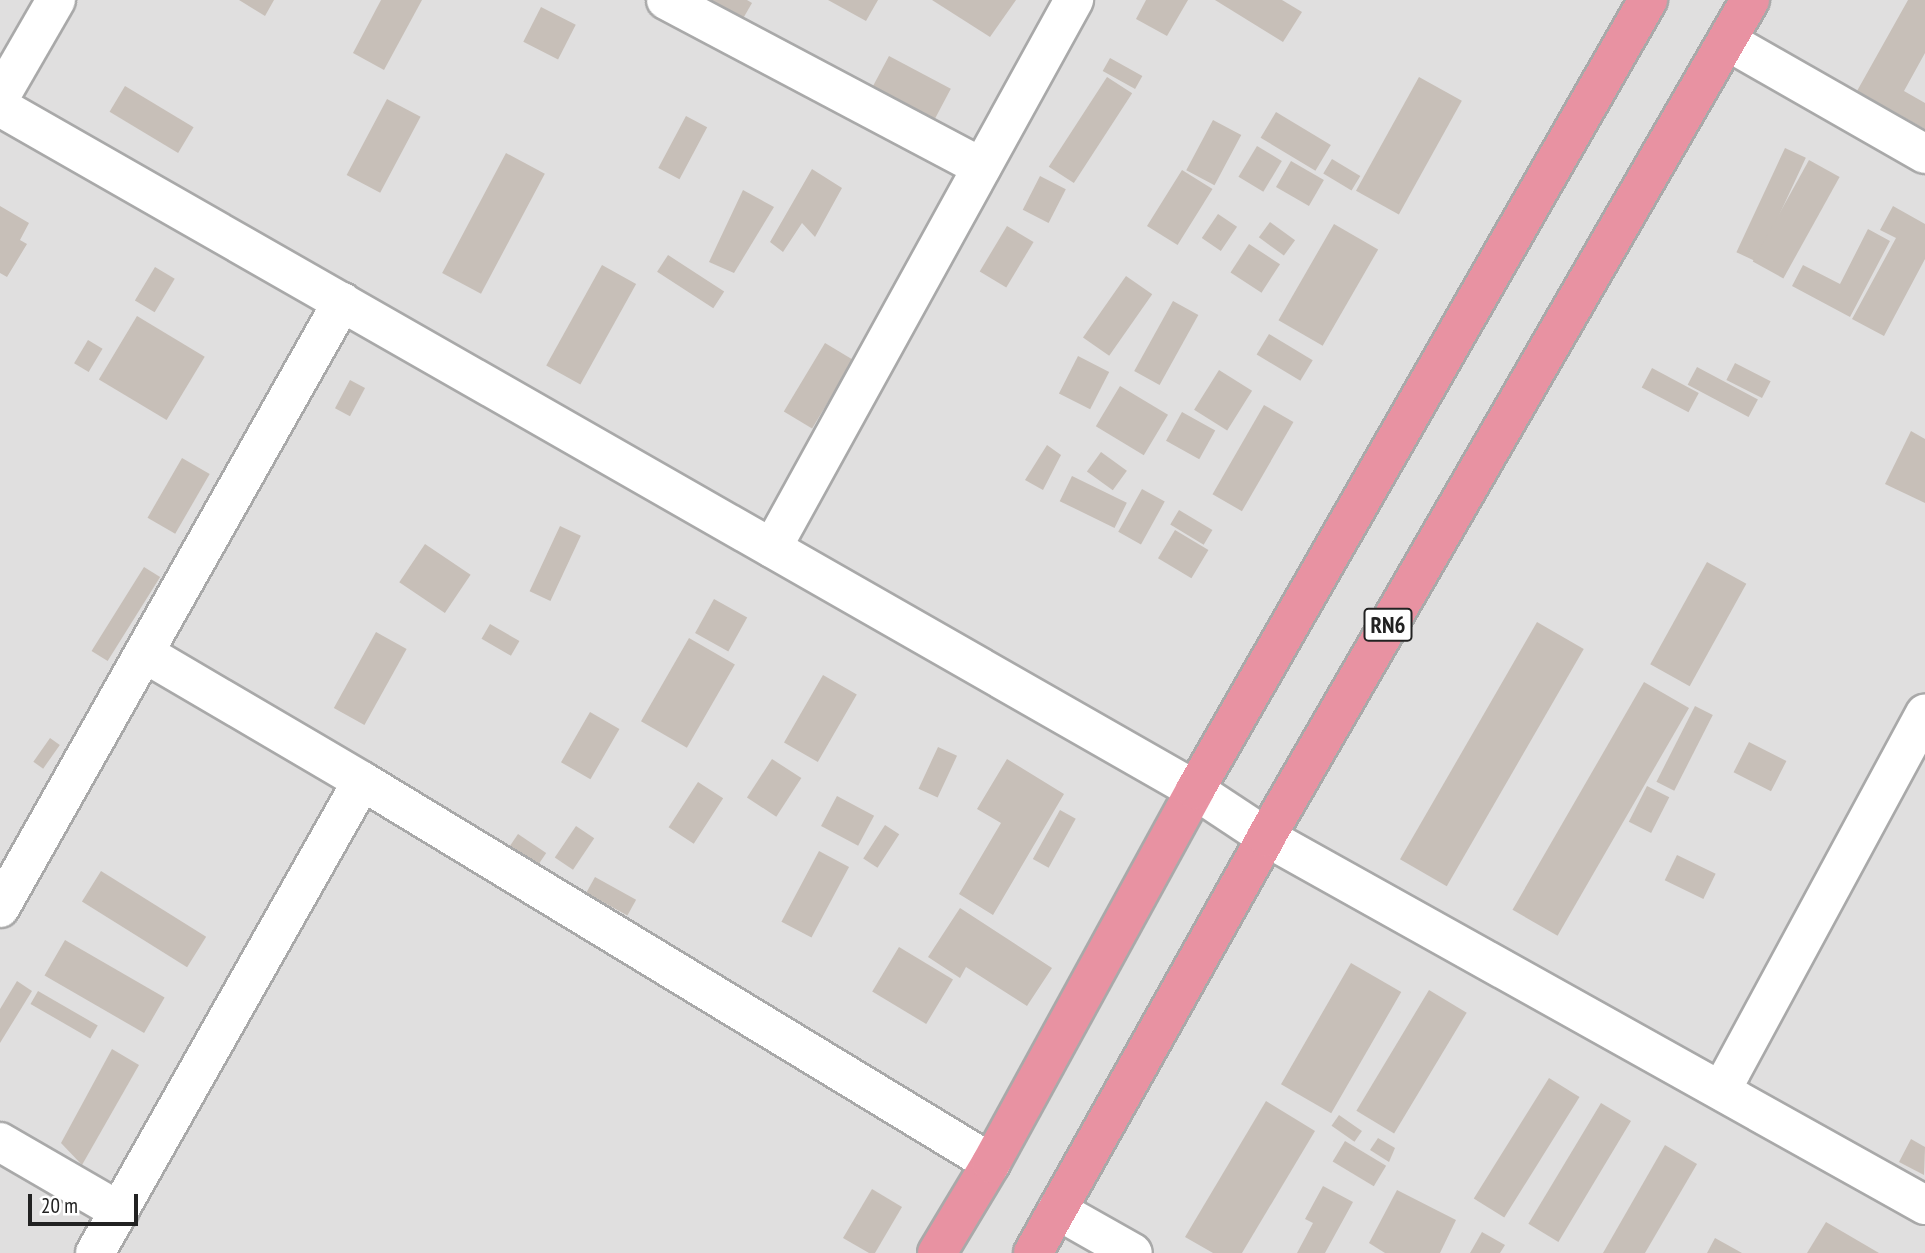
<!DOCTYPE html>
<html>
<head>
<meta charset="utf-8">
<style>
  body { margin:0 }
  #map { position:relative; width:1925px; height:1253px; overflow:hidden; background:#f2efe9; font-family:"PT Sans Narrow",sans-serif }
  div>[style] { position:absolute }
  .residential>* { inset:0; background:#e0dfdf; transform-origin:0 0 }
  .building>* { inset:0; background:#c7bfb8; transform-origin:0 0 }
  .roads { filter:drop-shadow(2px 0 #a9a9a9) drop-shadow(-2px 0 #a9a9a9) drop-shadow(0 2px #a9a9a9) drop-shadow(0 -2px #a9a9a9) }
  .minor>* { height:38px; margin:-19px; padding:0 19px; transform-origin:19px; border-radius:19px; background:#fff }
  .highway>* { height:38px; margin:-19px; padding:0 19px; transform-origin:19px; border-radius:19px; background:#e892a2 }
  span { translate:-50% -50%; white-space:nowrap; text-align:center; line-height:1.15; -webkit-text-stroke:7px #fff; paint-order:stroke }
  .shield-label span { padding:2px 5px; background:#fff; border:2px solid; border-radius:5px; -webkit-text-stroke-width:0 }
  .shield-label { font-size:23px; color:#222; font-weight:700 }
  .scale { position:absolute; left:28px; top:1194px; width:110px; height:32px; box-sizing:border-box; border:4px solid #222; border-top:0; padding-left:9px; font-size:21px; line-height:24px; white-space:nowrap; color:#222; -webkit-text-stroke:5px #fff; paint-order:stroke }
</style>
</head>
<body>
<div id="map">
  <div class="residential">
    <i style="left:0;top:0;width:1925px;height:1253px"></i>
  </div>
  <div class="building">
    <i style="clip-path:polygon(239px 0,274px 0,265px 16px)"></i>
    <i style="clip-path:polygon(381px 0,422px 0,384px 70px,353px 53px)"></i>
    <i style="clip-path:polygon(701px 0,747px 0,752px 3px,741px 22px)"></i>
    <i style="clip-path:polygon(828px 0,878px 0,866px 21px)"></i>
    <i style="clip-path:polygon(932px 0,1016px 0,990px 37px)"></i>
    <i style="clip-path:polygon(1146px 0,1188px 0,1167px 36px,1136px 19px)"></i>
    <i style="clip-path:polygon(1215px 0,1282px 0,1302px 12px,1283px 42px)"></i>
    <i style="clip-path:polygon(1908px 0,1925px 0,1925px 53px,1904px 91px,1925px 103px,1925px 129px,1857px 91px)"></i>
    <i style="left:541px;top:7px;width:39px;height:39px;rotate:27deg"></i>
    <i style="left:889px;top:56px;width:70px;height:38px;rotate:28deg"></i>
    <i style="left:1110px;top:58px;width:37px;height:15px;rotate:29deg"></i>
    <i style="left:1107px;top:77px;width:30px;height:107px;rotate:33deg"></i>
    <i style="left:1419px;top:77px;width:49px;height:130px;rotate:29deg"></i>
    <i style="left:125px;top:86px;width:80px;height:30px;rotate:31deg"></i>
    <i style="left:387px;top:99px;width:38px;height:86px;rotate:28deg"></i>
    <i style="left:1276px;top:112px;width:64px;height:30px;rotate:31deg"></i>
    <i style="left:686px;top:116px;width:24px;height:59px;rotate:28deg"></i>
    <i style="left:1213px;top:120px;width:32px;height:57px;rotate:28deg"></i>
    <i style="left:1257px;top:146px;width:29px;height:36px;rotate:31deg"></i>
    <i style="left:1785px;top:148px;width:23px;height:115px;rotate:25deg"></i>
    <i style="left:506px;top:153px;width:44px;height:136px;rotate:28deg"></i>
    <i style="left:1332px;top:159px;width:33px;height:17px;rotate:31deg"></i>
    <i style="left:1809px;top:160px;width:35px;height:116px;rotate:29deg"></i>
    <i style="left:1291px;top:161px;width:38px;height:30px;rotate:30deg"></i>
    <i style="clip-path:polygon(812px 169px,842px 188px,815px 237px,802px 223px,783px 252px,770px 242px)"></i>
    <i style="left:1182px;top:170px;width:36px;height:66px;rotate:32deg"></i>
    <i style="left:1040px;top:176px;width:29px;height:38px;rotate:27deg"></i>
    <i style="clip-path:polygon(743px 190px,774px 207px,734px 273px,709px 262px)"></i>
    <i style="clip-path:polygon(0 206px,29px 223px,20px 240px,27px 244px,7px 277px,0 273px)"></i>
    <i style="clip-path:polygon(1893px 206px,1925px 224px,1925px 259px,1884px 336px,1852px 319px,1896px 238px,1880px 230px)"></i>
    <i style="left:1218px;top:214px;width:23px;height:29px;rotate:34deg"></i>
    <i style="left:1270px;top:222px;width:31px;height:19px;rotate:36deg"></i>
    <i style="left:1334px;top:224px;width:51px;height:111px;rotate:30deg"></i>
    <i style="left:1007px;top:226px;width:31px;height:53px;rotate:31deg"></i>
    <i style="clip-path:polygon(1868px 229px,1890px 241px,1850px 317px,1792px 286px,1803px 265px,1840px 284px)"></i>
    <i style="left:1249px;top:244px;width:37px;height:34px;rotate:33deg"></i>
    <i style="left:668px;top:255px;width:67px;height:20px;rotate:33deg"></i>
    <i style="left:602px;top:265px;width:39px;height:115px;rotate:29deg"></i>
    <i style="left:155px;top:267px;width:23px;height:39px;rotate:31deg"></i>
    <i style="left:1126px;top:276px;width:32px;height:75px;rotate:35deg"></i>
    <i style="left:1173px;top:301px;width:29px;height:80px;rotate:29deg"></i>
    <i style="left:137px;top:316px;width:79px;height:74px;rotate:31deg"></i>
    <i style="left:1269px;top:334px;width:51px;height:24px;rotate:31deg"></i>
    <i style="left:88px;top:340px;width:17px;height:27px;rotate:31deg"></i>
    <i style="left:825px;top:343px;width:33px;height:80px;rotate:31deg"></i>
    <i style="left:1078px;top:356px;width:35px;height:42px;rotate:27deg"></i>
    <i style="left:1735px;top:363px;width:40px;height:19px;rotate:27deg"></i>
    <i style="left:1697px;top:367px;width:69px;height:20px;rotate:28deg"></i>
    <i style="left:1652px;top:368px;width:53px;height:22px;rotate:28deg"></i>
    <i style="left:1219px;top:370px;width:39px;height:47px;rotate:32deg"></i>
    <i style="left:350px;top:380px;width:17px;height:32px;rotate:28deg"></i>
    <i style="left:1120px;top:386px;width:56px;height:47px;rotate:31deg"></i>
    <i style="left:1264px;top:405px;width:34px;height:103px;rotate:30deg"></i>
    <i style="left:1182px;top:412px;width:38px;height:33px;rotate:29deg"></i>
    <i style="clip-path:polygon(1911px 431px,1925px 439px,1925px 503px,1885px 484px)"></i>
    <i style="clip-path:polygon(1047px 445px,1061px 455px,1043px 490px,1025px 480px)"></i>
    <i style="left:1101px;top:452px;width:32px;height:24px;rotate:36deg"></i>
    <i style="left:182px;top:458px;width:32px;height:69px;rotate:30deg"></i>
    <i style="left:1072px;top:476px;width:61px;height:28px;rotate:26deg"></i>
    <i style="left:1142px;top:489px;width:26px;height:49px;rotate:29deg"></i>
    <i style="left:1179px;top:510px;width:39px;height:17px;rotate:31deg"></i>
    <i style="left:560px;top:526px;width:23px;height:72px;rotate:25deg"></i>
    <i style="left:1175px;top:530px;width:39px;height:33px;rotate:31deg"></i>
    <i style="left:425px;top:544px;width:55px;height:46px;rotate:34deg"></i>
    <i style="left:1707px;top:562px;width:45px;height:117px;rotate:29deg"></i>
    <i style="left:144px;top:567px;width:19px;height:99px;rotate:32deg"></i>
    <i style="left:714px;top:599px;width:38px;height:39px;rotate:29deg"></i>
    <i style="left:1537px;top:622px;width:54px;height:274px;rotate:30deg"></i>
    <i style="left:490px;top:624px;width:34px;height:17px;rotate:30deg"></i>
    <i style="left:376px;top:632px;width:35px;height:87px;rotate:29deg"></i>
    <i style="left:689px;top:638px;width:53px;height:96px;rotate:30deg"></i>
    <i style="left:823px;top:675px;width:39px;height:78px;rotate:30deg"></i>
    <i style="left:1644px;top:682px;width:52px;height:263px;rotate:30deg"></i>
    <i style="left:1695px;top:706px;width:20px;height:85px;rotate:27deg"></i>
    <i style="left:590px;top:712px;width:34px;height:58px;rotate:30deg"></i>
    <i style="left:50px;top:738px;width:12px;height:29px;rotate:35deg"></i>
    <i style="left:1749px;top:742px;width:42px;height:34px;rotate:27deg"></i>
    <i style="left:938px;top:747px;width:21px;height:46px;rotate:25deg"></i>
    <i style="left:772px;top:759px;width:35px;height:46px;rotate:33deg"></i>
    <i style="clip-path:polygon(1007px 759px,1064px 794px,993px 915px,959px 894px,1001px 823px,977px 809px)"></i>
    <i style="left:698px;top:782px;width:30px;height:54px;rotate:33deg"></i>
    <i style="left:1647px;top:786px;width:25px;height:40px;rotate:27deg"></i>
    <i style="left:837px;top:796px;width:42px;height:34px;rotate:28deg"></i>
    <i style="left:1060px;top:810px;width:18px;height:56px;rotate:29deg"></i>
    <i style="left:885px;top:825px;width:17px;height:40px;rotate:33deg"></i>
    <i style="left:576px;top:826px;width:22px;height:38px;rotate:34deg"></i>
    <i style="left:518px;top:834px;width:34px;height:16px;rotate:34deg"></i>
    <i style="left:819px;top:851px;width:34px;height:80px;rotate:28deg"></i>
    <i style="left:1677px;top:855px;width:43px;height:28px;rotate:26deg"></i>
    <i style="left:101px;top:871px;width:124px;height:36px;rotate:32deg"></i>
    <i style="left:595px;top:877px;width:47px;height:18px;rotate:29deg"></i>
    <i style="clip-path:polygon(960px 908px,1052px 968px,1027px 1006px,966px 967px,960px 978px,928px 957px)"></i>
    <i style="left:65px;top:940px;width:115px;height:41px;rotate:30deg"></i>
    <i style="left:899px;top:947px;width:63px;height:52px;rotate:31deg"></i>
    <i style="left:1351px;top:963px;width:58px;height:140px;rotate:30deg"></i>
    <i style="clip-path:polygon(17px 981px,32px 991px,0 1043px,0 1009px)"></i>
    <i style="left:1429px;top:990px;width:44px;height:141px;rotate:31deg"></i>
    <i style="left:38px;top:991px;width:69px;height:15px;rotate:30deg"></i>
    <i style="clip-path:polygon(112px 1049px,139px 1065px,82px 1165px,61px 1143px)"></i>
    <i style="left:1549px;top:1078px;width:36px;height:142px;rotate:32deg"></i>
    <i style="clip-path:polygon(1266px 1101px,1315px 1131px,1242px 1253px,1213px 1253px,1185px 1237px)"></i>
    <i style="left:1601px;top:1103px;width:35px;height:141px;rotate:31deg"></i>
    <i style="left:1339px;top:1115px;width:28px;height:13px;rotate:35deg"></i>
    <i style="clip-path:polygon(1378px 1138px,1395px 1148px,1389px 1162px,1370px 1150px)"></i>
    <i style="clip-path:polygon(1911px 1139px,1925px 1147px,1924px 1175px,1899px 1162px)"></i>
    <i style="left:1345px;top:1141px;width:48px;height:24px;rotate:31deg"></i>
    <i style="clip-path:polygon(1665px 1145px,1697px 1164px,1645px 1253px,1603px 1253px)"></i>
    <i style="clip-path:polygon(1323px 1186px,1353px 1202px,1325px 1253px,1297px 1253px,1313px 1223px,1305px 1219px)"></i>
    <i style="clip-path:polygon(872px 1189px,902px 1207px,875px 1253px,869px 1253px,843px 1238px)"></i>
    <i style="clip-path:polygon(1397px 1190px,1456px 1220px,1440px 1253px,1385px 1253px,1369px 1243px)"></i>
    <i style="clip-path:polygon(1826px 1222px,1879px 1253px,1807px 1253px)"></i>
    <i style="clip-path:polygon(1482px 1232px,1505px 1245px,1500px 1253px,1470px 1253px)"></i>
    <i style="clip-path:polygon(1715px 1238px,1742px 1253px,1707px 1253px)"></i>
  </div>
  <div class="roads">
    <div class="minor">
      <i style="left:666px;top:0;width:357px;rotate:27.9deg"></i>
      <i style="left:1727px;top:41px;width:228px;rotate:29.7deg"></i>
      <i style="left:0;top:97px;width:112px;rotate:-60deg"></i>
      <i style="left:0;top:107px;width:1376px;rotate:29.75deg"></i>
      <i style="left:1195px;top:790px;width:85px;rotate:33.5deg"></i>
      <i style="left:1266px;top:837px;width:755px;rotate:29.18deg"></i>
      <i style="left:772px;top:548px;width:626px;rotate:-61.14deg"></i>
      <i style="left:144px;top:653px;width:253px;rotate:30.4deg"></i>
      <i style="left:362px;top:781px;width:736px;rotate:31.27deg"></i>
      <i style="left:0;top:908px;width:696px;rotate:-60.56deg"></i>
      <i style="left:1722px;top:1089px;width:427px;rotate:-61.6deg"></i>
      <i style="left:0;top:1142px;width:138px;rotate:30.1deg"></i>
      <i style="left:1057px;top:1210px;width:87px;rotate:29.5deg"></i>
      <i style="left:95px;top:1253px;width:542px;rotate:-60.5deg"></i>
    </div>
    <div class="highway">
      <i style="left:937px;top:1253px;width:105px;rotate:-59deg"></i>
      <i style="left:991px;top:1163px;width:425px;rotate:-61.3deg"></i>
      <i style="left:1195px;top:790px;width:911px;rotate:-60.17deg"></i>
      <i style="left:1033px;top:1253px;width:477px;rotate:-60.7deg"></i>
      <i style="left:1266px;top:837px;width:967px;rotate:-59.96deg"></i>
    </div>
  </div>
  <div class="shield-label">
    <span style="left:1388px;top:625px">RN6</span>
  </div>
  <div class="scale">20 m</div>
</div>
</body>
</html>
